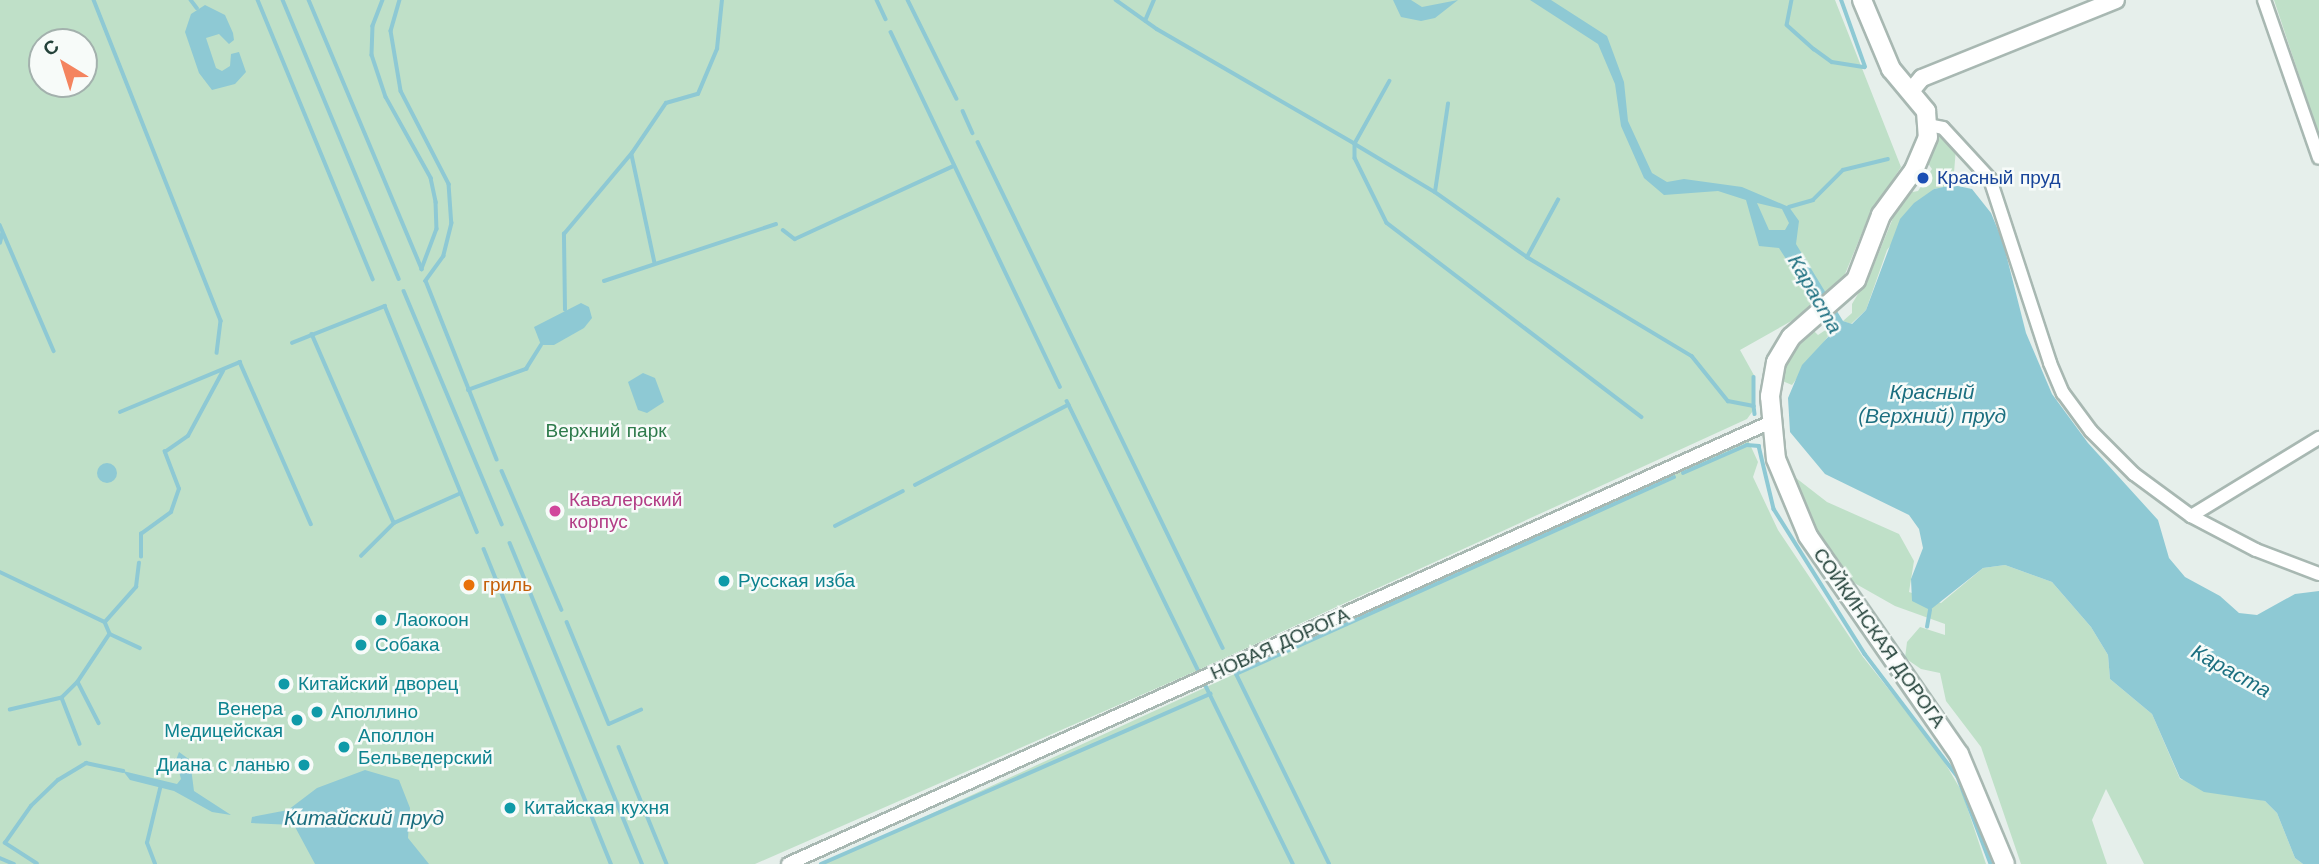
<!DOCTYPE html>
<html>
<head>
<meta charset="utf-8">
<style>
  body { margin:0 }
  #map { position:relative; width:2319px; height:864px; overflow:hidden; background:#e6efeb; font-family:"Work Sans",sans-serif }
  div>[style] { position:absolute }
  .green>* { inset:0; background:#bfe0c8 }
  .water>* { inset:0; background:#8ec9d4 }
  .round { border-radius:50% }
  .stream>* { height:3.5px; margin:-1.75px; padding:0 1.75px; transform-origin:1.75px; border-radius:1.75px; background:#8ec9d4 }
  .roads { filter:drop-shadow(2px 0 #a8b8b2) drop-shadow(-2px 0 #a8b8b2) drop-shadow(0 2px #a8b8b2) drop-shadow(0 -2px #a8b8b2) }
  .minor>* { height:12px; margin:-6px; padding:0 6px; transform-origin:6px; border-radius:6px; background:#fff }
  .tertiary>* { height:16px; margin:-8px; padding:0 8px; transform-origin:8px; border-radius:8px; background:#fff }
  .secondary>* { height:18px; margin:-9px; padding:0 9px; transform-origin:9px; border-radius:9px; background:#fff }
  .dots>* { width:19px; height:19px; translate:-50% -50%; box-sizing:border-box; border:4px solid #f7fbf9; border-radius:50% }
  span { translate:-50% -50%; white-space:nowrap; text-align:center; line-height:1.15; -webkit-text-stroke:5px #f7fbf9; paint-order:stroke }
  .transit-label { font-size:19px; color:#164399 }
  .left { translate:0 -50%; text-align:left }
  .park-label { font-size:19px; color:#2d7a4b }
  .hotel-label { font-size:19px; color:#b23c85 }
  .culture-label { font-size:19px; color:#0d838f }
  .right { translate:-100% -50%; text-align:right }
  .food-label { font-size:19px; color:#c56008 }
  .street-label { font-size:19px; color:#24423a }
  .water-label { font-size:21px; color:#1c6f80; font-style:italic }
  .north { position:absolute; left:28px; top:28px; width:70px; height:70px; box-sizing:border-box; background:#f7fbf9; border:2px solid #a3b1ad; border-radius:50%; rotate:322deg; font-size:19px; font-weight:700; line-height:28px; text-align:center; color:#24423a }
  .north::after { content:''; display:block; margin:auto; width:24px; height:32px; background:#f4845f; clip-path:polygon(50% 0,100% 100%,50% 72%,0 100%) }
</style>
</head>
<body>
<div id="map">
  <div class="green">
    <i style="clip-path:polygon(evenodd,0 0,1835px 0,1901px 167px,1868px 218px,1841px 284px,1802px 315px,1740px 350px,1755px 377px,1755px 408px,1747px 419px,1203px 668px,755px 864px,0 864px,0 0,42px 42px,84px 42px,84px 84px,42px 84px,42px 42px)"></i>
    <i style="clip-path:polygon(2274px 0,2319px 0,2319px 135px)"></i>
    <i style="clip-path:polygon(1934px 132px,1956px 148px,1953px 185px,1934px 189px,1887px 250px,1866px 310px,1851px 324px,1843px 321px,1852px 313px,1852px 304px,1871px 272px,1897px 208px,1907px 193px,1918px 191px,1932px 169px,1927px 162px)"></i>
    <i style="clip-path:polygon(1812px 329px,1818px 335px,1827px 329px,1829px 335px,1792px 385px,1780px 380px,1794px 343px)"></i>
    <i style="clip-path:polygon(1747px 438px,1758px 462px,1753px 477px,1778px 530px,1863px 657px,1938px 751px,1962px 792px,1986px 864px,822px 864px)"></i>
    <i style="clip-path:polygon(1787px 471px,1827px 502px,1899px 534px,1914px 561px,1909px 592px,1941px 603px,1983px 568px,2005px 565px,2052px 582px,2091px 627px,2108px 655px,2110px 679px,2152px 714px,2180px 779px,2265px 801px,2277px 813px,2295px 858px,2303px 864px,2144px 864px,2106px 789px,2092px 820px,2107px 864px,2021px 864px,1981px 747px,1946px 701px,1940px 673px,1921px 669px,1905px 658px,1907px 642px,1920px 627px,1945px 635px,1945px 624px,1895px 606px,1849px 580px,1804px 512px)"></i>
  </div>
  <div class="water">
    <i style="clip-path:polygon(1393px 0,1411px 0,1422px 7px,1458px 0,1435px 18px,1421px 21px,1401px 17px)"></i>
    <i style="clip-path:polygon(evenodd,1530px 0,1551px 0,1607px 36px,1624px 82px,1628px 121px,1652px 173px,1667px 182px,1684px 179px,1742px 187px,1789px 207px,1799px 221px,1796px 244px,1843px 321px,1852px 324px,1866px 310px,1900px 219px,1914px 203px,1934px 189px,1953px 185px,1972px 189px,1991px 213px,2003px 242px,2026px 333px,2052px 394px,2088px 443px,2158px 520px,2169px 558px,2185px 577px,2220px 596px,2239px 613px,2257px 615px,2295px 594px,2319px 591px,2319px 864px,2303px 864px,2295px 858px,2277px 813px,2265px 801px,2204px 792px,2180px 778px,2152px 714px,2110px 679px,2108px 655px,2091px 627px,2052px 582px,2005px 565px,1983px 568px,1930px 610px,1912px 601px,1911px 579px,1923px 548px,1919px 529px,1909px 515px,1825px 474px,1790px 432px,1788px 398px,1802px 365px,1829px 336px,1823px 317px,1779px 248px,1759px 246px,1746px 200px,1718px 191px,1664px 195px,1644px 178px,1621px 126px,1615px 84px,1598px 44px,1530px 0,1757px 203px,1782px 209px,1789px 223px,1785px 230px,1769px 230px,1757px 203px)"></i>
    <i style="clip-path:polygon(205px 5px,225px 15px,233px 33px,234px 40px,229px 44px,219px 34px,206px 38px,216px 68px,222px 71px,230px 66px,231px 54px,239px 52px,246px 72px,235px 84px,212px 90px,199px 73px,185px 32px,191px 14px)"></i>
    <i style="clip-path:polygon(581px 303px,589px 307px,592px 318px,584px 328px,554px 345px,541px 345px,534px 327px)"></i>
    <i style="clip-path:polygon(643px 373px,655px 378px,664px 402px,647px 413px,638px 410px,628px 382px)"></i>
    <i class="round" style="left:97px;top:463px;width:20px;height:20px"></i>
    <i style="clip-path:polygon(179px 752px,190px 760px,194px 791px,231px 815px,212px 812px,174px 791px,130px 780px,123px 771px,177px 784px,181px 779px,176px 760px)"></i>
    <i style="clip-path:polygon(365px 770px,399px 780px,410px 808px,408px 838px,429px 864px,315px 864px,294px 825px,251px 823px,252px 817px,288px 810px,317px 788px)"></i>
  </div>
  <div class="stream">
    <i style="left:94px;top:0;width:345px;rotate:68.4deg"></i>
    <i style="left:221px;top:321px;width:32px;rotate:97deg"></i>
    <i style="left:191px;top:0;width:10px;rotate:53deg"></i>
    <i style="left:258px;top:0;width:302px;rotate:67.6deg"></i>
    <i style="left:283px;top:0;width:302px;rotate:67.4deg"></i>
    <i style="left:309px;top:0;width:292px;rotate:67.2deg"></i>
    <i style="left:383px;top:0;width:28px;rotate:111deg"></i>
    <i style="left:373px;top:26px;width:29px;rotate:92deg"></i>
    <i style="left:372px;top:55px;width:44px;rotate:71.6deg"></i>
    <i style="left:386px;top:97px;width:93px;rotate:60.9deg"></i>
    <i style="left:431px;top:178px;width:25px;rotate:78deg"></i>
    <i style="left:436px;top:202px;width:27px;rotate:88deg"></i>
    <i style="left:437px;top:229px;width:43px;rotate:110.6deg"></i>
    <i style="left:400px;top:0;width:32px;rotate:106deg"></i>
    <i style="left:391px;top:31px;width:61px;rotate:80.5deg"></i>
    <i style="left:401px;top:91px;width:105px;rotate:62.7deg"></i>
    <i style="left:449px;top:184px;width:39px;rotate:86deg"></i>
    <i style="left:452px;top:223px;width:34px;rotate:104deg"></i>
    <i style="left:444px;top:256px;width:31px;rotate:126deg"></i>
    <i style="left:426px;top:281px;width:192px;rotate:68.3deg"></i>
    <i style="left:877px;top:0;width:21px;rotate:65deg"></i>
    <i style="left:908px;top:0;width:110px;rotate:63.7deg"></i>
    <i style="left:1116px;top:0;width:50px;rotate:35.3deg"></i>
    <i style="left:1157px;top:29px;width:229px;rotate:30.1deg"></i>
    <i style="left:1355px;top:144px;width:14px;rotate:90deg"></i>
    <i style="left:1355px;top:158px;width:72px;rotate:63.8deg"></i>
    <i style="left:1387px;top:223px;width:320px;rotate:37.3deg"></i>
    <i style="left:1792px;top:0;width:25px;rotate:101deg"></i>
    <i style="left:1787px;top:25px;width:36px;rotate:42deg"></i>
    <i style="left:1814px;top:49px;width:22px;rotate:36deg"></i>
    <i style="left:1832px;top:62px;width:33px;rotate:9deg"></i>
    <i style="left:1865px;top:67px;width:71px;rotate:-109.7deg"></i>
    <i style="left:1145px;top:21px;width:23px;rotate:-67deg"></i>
    <i style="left:891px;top:32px;width:393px;rotate:64.5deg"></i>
    <i style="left:1390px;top:81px;width:72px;rotate:119.1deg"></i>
    <i style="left:1355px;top:144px;width:93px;rotate:31deg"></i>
    <i style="left:1435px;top:192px;width:89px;rotate:-81.6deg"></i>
    <i style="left:963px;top:111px;width:24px;rotate:66deg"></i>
    <i style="left:978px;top:142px;width:562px;rotate:64.16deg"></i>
    <i style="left:632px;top:155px;width:110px;rotate:78deg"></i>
    <i style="left:1435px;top:192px;width:113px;rotate:35.2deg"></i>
    <i style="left:1527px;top:257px;width:192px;rotate:31deg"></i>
    <i style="left:1692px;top:356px;width:58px;rotate:51.3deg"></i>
    <i style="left:1728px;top:401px;width:26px;rotate:11deg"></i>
    <i style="left:1754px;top:406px;width:8px;rotate:83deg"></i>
    <i style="left:1789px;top:207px;width:25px;rotate:-16deg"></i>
    <i style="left:1813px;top:200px;width:42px;rotate:-45deg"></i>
    <i style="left:1843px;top:170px;width:46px;rotate:-13.7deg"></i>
    <i style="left:0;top:225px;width:137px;rotate:66.8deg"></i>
    <i style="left:783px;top:230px;width:15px;rotate:37deg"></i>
    <i style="left:795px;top:239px;width:175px;rotate:-24.7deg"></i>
    <i style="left:0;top:243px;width:9px;rotate:-77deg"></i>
    <i style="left:1527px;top:257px;width:65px;rotate:-61.5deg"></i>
    <i style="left:604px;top:281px;width:181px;rotate:-18.3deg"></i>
    <i style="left:404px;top:291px;width:253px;rotate:67.2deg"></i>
    <i style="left:565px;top:310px;width:76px;rotate:-90.8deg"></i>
    <i style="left:564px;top:234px;width:106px;rotate:-50deg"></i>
    <i style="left:632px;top:153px;width:60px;rotate:-55.8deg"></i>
    <i style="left:666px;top:103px;width:33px;rotate:-16deg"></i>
    <i style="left:698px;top:94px;width:49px;rotate:-67.1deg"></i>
    <i style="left:717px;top:49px;width:49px;rotate:-84.2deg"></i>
    <i style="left:312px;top:334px;width:206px;rotate:66.5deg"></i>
    <i style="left:292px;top:343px;width:100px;rotate:-21.7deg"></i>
    <i style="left:385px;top:306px;width:244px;rotate:67.8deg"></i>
    <i style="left:1754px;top:377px;width:29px;rotate:90deg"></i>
    <i style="left:468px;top:390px;width:62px;rotate:-19.9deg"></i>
    <i style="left:526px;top:369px;width:28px;rotate:-58deg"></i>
    <i style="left:1067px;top:401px;width:298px;rotate:64deg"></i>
    <i style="left:120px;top:412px;width:130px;rotate:-22.6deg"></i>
    <i style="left:240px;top:362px;width:177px;rotate:66.3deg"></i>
    <i style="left:502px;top:471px;width:151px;rotate:66.7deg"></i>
    <i style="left:1683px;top:473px;width:70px;rotate:-23.6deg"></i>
    <i style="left:1747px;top:445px;width:12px;rotate:5deg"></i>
    <i style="left:1759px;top:446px;width:65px;rotate:76.6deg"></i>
    <i style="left:1774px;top:509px;width:171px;rotate:57.9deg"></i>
    <i style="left:1865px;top:654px;width:154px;rotate:52.9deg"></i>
    <i style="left:1958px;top:777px;width:93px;rotate:69.2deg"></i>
    <i style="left:915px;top:485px;width:173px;rotate:-27.6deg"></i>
    <i style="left:835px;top:526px;width:76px;rotate:-27.2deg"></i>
    <i style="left:510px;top:543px;width:347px;rotate:67.6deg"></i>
    <i style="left:484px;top:549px;width:340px;rotate:68deg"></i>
    <i style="left:361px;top:556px;width:47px;rotate:-45deg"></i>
    <i style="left:394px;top:523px;width:73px;rotate:-24.1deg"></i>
    <i style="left:141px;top:557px;width:23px;rotate:-90deg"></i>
    <i style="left:141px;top:534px;width:37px;rotate:-36deg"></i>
    <i style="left:171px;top:512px;width:24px;rotate:-71deg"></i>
    <i style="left:179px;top:489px;width:40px;rotate:-111deg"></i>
    <i style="left:165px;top:452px;width:28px;rotate:-35deg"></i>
    <i style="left:188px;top:436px;width:74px;rotate:-61.7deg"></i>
    <i style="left:0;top:572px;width:116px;rotate:25.5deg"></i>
    <i style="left:105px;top:622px;width:13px;rotate:67deg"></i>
    <i style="left:110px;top:634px;width:58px;rotate:123.7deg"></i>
    <i style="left:78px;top:682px;width:23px;rotate:135deg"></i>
    <i style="left:62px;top:698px;width:53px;rotate:167deg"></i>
    <i style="left:105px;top:622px;width:47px;rotate:-48.5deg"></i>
    <i style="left:136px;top:587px;width:24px;rotate:-83deg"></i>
    <i style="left:567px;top:622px;width:110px;rotate:67.6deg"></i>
    <i style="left:609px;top:724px;width:35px;rotate:-24deg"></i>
    <i style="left:1927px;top:627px;width:17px;rotate:-80deg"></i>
    <i style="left:110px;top:634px;width:33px;rotate:25deg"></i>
    <i style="left:1890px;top:639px;width:24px;rotate:52deg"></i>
    <i style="left:78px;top:682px;width:46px;rotate:62.9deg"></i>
    <i style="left:1205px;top:684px;width:200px;rotate:63.9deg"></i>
    <i style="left:62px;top:698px;width:49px;rotate:68.6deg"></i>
    <i style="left:619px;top:747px;width:126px;rotate:67.7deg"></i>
    <i style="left:0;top:858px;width:15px;rotate:23deg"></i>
    <i style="left:37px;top:864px;width:38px;rotate:-147deg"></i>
    <i style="left:5px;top:843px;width:45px;rotate:-54.9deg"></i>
    <i style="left:31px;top:806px;width:37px;rotate:-44deg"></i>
    <i style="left:58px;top:780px;width:33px;rotate:-31deg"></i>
    <i style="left:86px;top:763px;width:38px;rotate:12deg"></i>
    <i style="left:155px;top:864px;width:22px;rotate:-111deg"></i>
    <i style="left:147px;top:843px;width:56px;rotate:-76.5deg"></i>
    <i style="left:821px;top:864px;width:425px;rotate:-23.6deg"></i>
    <i style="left:1329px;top:864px;width:212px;rotate:-116.1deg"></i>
    <i style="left:1236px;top:674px;width:480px;rotate:-24.2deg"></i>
  </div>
  <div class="roads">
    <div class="minor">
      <i style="left:2264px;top:0;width:167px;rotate:70.8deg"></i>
      <i style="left:1929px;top:125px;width:14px;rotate:12deg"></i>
      <i style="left:1943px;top:128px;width:69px;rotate:47.3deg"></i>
      <i style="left:1990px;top:179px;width:194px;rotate:71.9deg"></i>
      <i style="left:2050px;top:363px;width:33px;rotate:67deg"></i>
      <i style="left:2063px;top:393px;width:47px;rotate:53.6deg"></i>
      <i style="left:2091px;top:431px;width:61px;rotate:45deg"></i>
      <i style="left:2134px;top:474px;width:71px;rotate:36.4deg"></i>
      <i style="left:2191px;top:516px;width:73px;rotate:27.6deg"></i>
      <i style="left:2256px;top:550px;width:67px;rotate:20.9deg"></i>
      <i style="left:2191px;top:516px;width:150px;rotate:-31.4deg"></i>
      <i style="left:788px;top:864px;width:1078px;rotate:-24.21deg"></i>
    </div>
    <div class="tertiary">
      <i style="left:1911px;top:91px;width:17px;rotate:-50deg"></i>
      <i style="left:1922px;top:78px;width:209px;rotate:-21.9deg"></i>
    </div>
    <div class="secondary">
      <i style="left:1862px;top:0;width:75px;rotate:67.2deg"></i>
      <i style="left:1891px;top:69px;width:55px;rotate:50.2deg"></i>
      <i style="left:1926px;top:111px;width:26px;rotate:86deg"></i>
      <i style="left:1928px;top:137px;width:36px;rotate:113deg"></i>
      <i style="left:1914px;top:170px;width:56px;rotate:126.3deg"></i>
      <i style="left:1881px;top:215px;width:70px;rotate:111deg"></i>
      <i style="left:1856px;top:280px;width:86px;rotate:138.8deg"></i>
      <i style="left:1791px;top:337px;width:29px;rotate:121deg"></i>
      <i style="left:1776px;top:362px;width:35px;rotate:100deg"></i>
      <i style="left:1770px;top:396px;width:63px;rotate:84.6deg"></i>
      <i style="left:1776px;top:459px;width:83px;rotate:67.4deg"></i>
      <i style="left:1808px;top:536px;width:265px;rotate:55.3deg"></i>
      <i style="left:1959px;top:754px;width:119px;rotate:67.3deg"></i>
    </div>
  </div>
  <div class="dots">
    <i style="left:1923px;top:178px;background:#1a4fb4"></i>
    <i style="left:555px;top:511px;background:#d1479c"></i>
    <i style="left:724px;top:581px;background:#0f9aa8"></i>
    <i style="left:469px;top:585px;background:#e8710a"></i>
    <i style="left:381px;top:620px;background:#0f9aa8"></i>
    <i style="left:361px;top:645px;background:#0f9aa8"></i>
    <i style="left:284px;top:684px;background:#0f9aa8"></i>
    <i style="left:317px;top:712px;background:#0f9aa8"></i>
    <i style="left:297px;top:720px;background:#0f9aa8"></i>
    <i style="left:344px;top:747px;background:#0f9aa8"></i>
    <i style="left:304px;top:765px;background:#0f9aa8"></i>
    <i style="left:510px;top:808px;background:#0f9aa8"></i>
  </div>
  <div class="transit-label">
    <span class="left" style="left:1937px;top:178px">Красный пруд</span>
  </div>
  <div class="park-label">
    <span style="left:606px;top:431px">Верхний парк</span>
  </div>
  <div class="hotel-label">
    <span class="left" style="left:569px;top:511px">Кавалерский<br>корпус</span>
  </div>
  <div class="culture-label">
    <span class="left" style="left:738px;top:581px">Русская изба</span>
    <span class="left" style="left:395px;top:620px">Лаокоон</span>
    <span class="left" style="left:375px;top:645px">Собака</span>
    <span class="left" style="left:298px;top:684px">Китайский дворец</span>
    <span class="right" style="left:283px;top:720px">Венера<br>Медицейская</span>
    <span class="left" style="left:331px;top:712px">Аполлино</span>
    <span class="left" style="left:358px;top:747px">Аполлон<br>Бельведерский</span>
    <span class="right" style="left:290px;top:765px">Диана с ланью</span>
    <span class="left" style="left:524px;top:808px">Китайская кухня</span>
  </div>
  <div class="food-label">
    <span class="left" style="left:483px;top:585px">гриль</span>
  </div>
  <div class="street-label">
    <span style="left:1879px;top:638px;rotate:55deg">СОЙКИНСКАЯ ДОРОГА</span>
    <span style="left:1280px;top:644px;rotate:-24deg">НОВАЯ ДОРОГА</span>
  </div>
  <div class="water-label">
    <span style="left:1815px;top:294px;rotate:60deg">Караста</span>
    <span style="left:1932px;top:404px">Красный<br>(Верхний) пруд</span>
    <span style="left:2231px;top:671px;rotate:29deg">Караста</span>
    <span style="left:364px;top:818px">Китайский пруд</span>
  </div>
  <div class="north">С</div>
</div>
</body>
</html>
